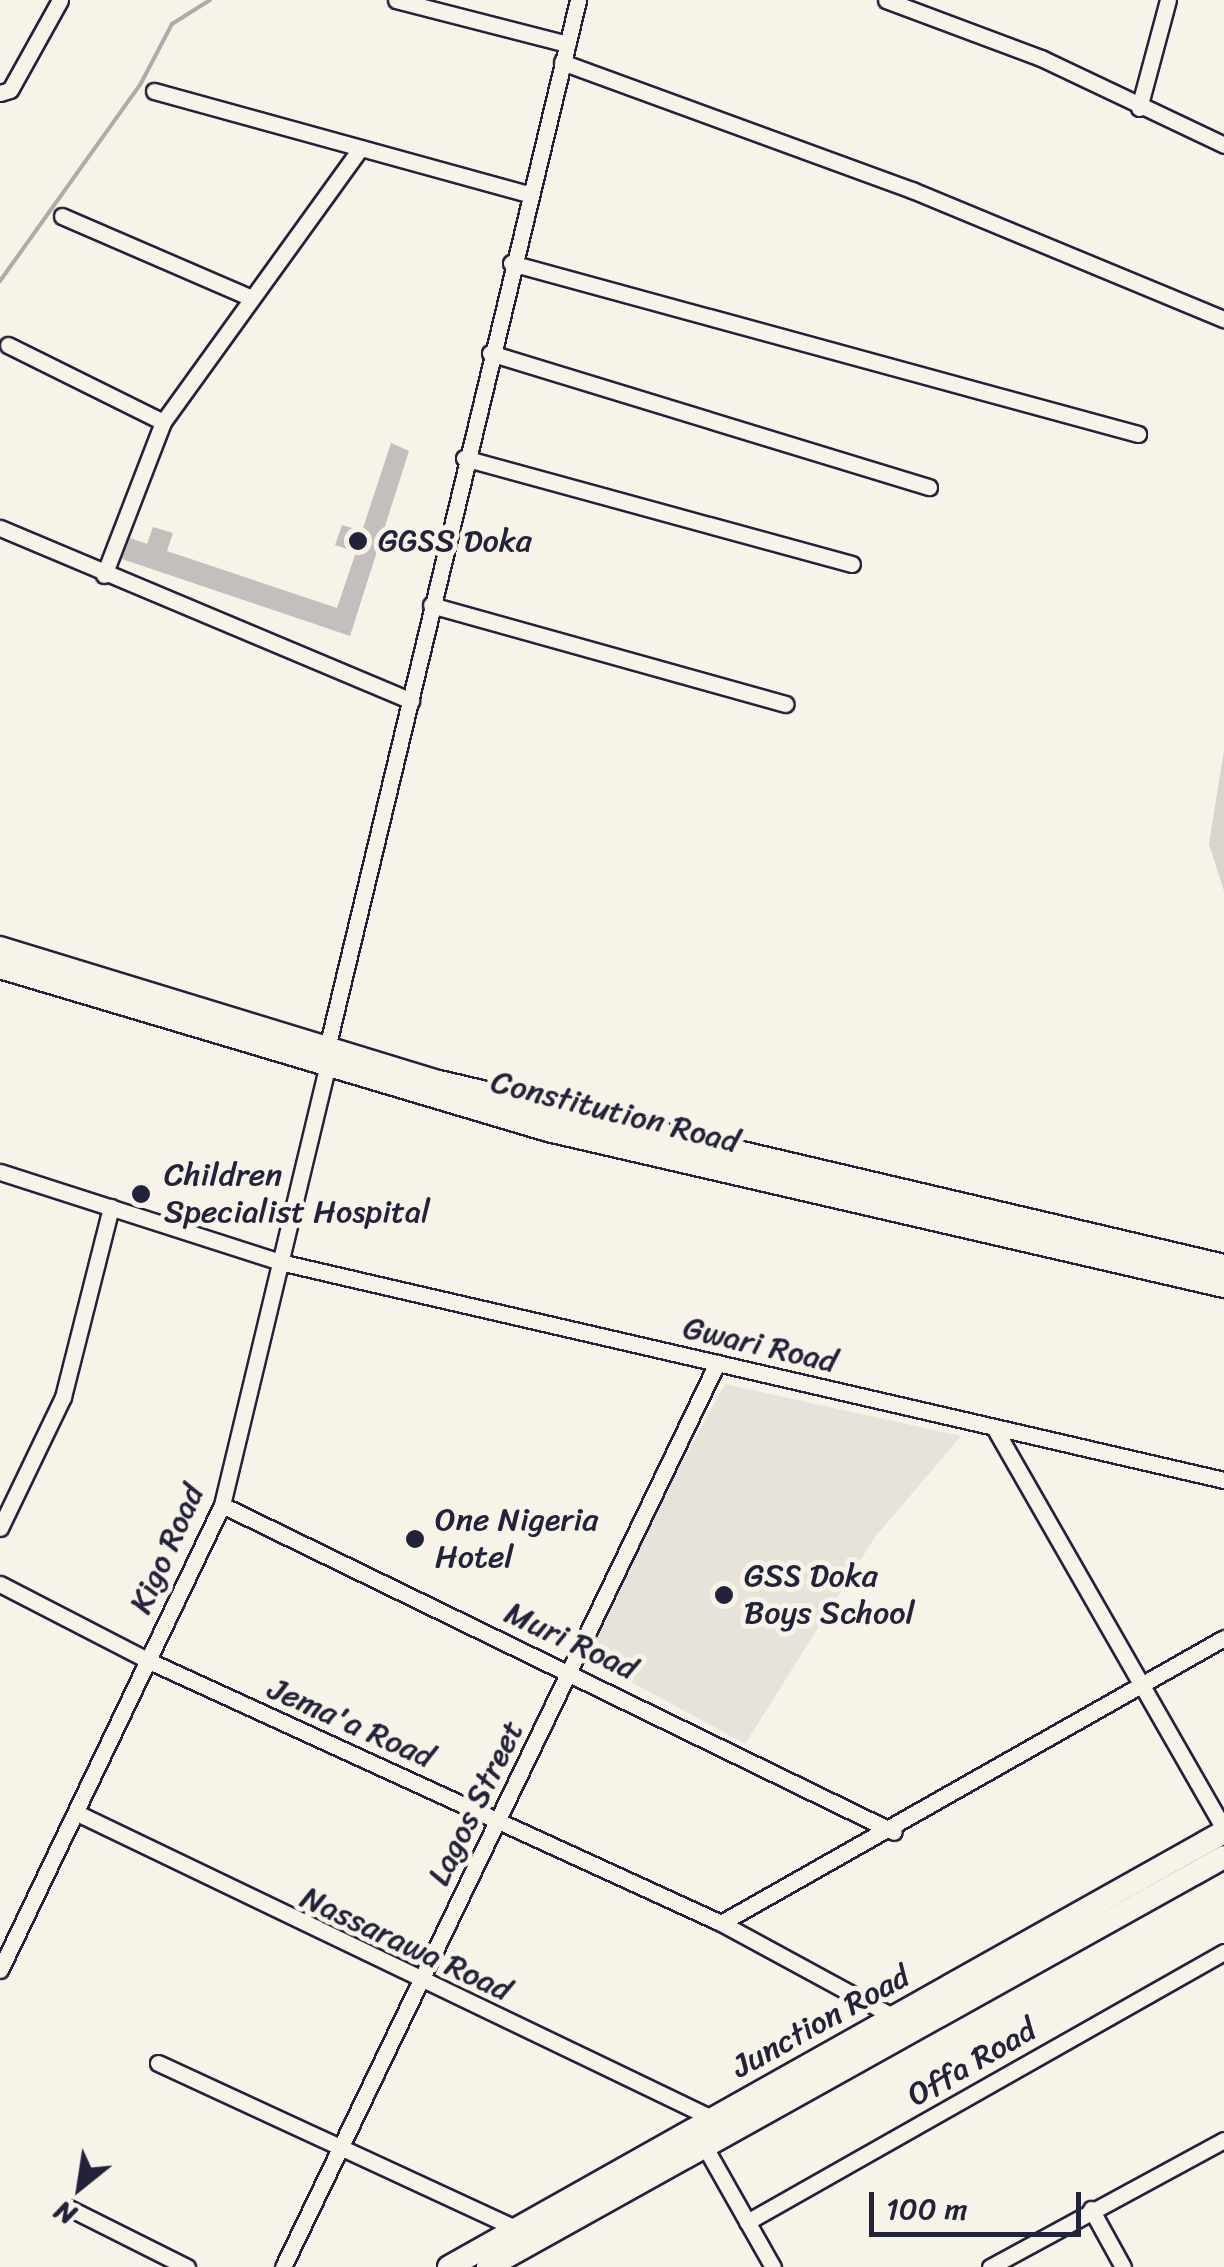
<!DOCTYPE html>
<html>
<head>
<meta charset="utf-8">
<style>
  body { margin:0 }
  #map { position:relative; width:1224px; height:2267px; overflow:hidden; background:#f7f3e8; font-family:Sriracha,sans-serif }
  div>[style] { position:absolute }
  .built>* { inset:0; background:#e7e3db }
  .green>* { inset:0; background:#d8d5cf }
  .stream>* { height:4px; margin:-2px; padding:0 2px; transform-origin:2px; border-radius:2px; background:#aeabad }
  .building>* { inset:0; background:#c2bfbd }
  .roads { filter:drop-shadow(2px 0 #22223b) drop-shadow(-2px 0 #22223b) drop-shadow(0 2px #22223b) drop-shadow(0 -2px #22223b) }
  .street>* { height:15px; margin:-7.5px; padding:0 7.5px; transform-origin:7.5px; border-radius:7.5px; background:#f7f3e8 }
  .primary>* { height:22px; margin:-11px; padding:0 11px; transform-origin:11px; border-radius:11px; background:#f7f3e8 }
  .dots>* { width:28px; height:28px; translate:-50% -50%; box-sizing:border-box; border:5px solid #f7f3e8; border-radius:50% }
  span { translate:-50% -50%; white-space:nowrap; text-align:center; line-height:1.15; -webkit-text-stroke:10px #f7f3e8; paint-order:stroke }
  .poi-label { font-size:32px; color:#22223b }
  .left { translate:0 -50%; text-align:left }
  .street-label { font-size:32px; color:#22223b }
  .north { position:absolute; left:30px; top:2137px; width:100px; height:100px; -webkit-text-stroke:8px #f7f3e8; paint-order:stroke; rotate:210deg; font-size:28px; font-weight:700; line-height:40px; text-align:center; color:#22223b }
  .north::after { content:''; display:block; margin:auto; width:35px; height:45px; background:#22223b; clip-path:polygon(50% 0,100% 100%,50% 72%,0 100%) }
  .scale { position:absolute; left:869px; top:2192px; width:212px; height:45px; box-sizing:border-box; border:5px solid #22223b; border-top:0; padding-left:12px; font-size:30px; line-height:35px; white-space:nowrap; color:#22223b; -webkit-text-stroke:8px #f7f3e8; paint-order:stroke }
</style>
</head>
<body>
<div id="map">
  <div class="built">
    <i style="clip-path:polygon(725px 1384px,961px 1436px,875px 1537px,745px 1744px,578px 1653px)"></i>
  </div>
  <div class="green">
    <i style="clip-path:polygon(1224px 750px,1224px 891px,1209px 844px)"></i>
  </div>
  <div class="stream">
    <i style="left:0;top:281px;width:241px;rotate:-54.5deg"></i>
    <i style="left:140px;top:85px;width:69px;rotate:-62.3deg"></i>
    <i style="left:172px;top:24px;width:45px;rotate:-32.3deg"></i>
  </div>
  <div class="building">
    <i style="clip-path:polygon(391px 443px,409px 451px,350px 636px,122px 559px,130px 538px,147px 544px,153px 527px,173px 533px,167px 551px,337px 608px,356px 552px,335px 545px,342px 525px,362px 531px)"></i>
  </div>
  <div class="roads">
    <div class="street">
      <i style="left:396px;top:0;width:177px;rotate:14.4deg"></i>
      <i style="left:886px;top:0;width:165px;rotate:20.5deg"></i>
      <i style="left:1041px;top:58px;width:203px;rotate:25.4deg"></i>
      <i style="left:562px;top:62px;width:373px;rotate:20.1deg"></i>
      <i style="left:912px;top:190px;width:338px;rotate:22.5deg"></i>
      <i style="left:154px;top:91px;width:389px;rotate:15.4deg"></i>
      <i style="left:0;top:93px;width:10px;rotate:-17deg"></i>
      <i style="left:10px;top:90px;width:103px;rotate:-60.9deg"></i>
      <i style="left:1139px;top:108px;width:112px;rotate:-75deg"></i>
      <i style="left:62px;top:216px;width:204px;rotate:23.4deg"></i>
      <i style="left:511px;top:263px;width:650px;rotate:15.26deg"></i>
      <i style="left:8px;top:345px;width:173px;rotate:26.4deg"></i>
      <i style="left:490px;top:353px;width:459px;rotate:17deg"></i>
      <i style="left:464px;top:458px;width:402px;rotate:15.3deg"></i>
      <i style="left:0;top:528px;width:446px;rotate:22.8deg"></i>
      <i style="left:104px;top:575px;width:164px;rotate:-68.9deg"></i>
      <i style="left:163px;top:422px;width:337px;rotate:-54.2deg"></i>
      <i style="left:431px;top:605px;width:368px;rotate:15.6deg"></i>
      <i style="left:327px;top:1048px;width:1078px;rotate:-76.53deg"></i>
      <i style="left:0;top:1172px;width:298px;rotate:17.8deg"></i>
      <i style="left:284px;top:1263px;width:965px;rotate:13deg"></i>
      <i style="left:995px;top:1429px;width:461px;rotate:60.2deg"></i>
      <i style="left:222px;top:1505px;width:747px;rotate:25.95deg"></i>
      <i style="left:0;top:1528px;width:145px;rotate:-64.3deg"></i>
      <i style="left:63px;top:1397px;width:196px;rotate:-75.8deg"></i>
      <i style="left:0;top:1584px;width:165px;rotate:27.3deg"></i>
      <i style="left:147px;top:1660px;width:631px;rotate:24.62deg"></i>
      <i style="left:721px;top:1923px;width:199px;rotate:28.5deg"></i>
      <i style="left:77px;top:1813px;width:707px;rotate:25.66deg"></i>
      <i style="left:721px;top:1923px;width:578px;rotate:-29.54deg"></i>
      <i style="left:0;top:1970px;width:515px;rotate:-64.48deg"></i>
      <i style="left:222px;top:1505px;width:450px;rotate:-76.5deg"></i>
      <i style="left:158px;top:2063px;width:396px;rotate:24.8deg"></i>
      <i style="left:705px;top:2147px;width:138px;rotate:60.5deg"></i>
      <i style="left:69px;top:2208px;width:132px;rotate:26.6deg"></i>
      <i style="left:1091px;top:2209px;width:66px;rotate:61.1deg"></i>
      <i style="left:747px;top:2222px;width:548px;rotate:-29.51deg"></i>
      <i style="left:283px;top:2267px;width:1003px;rotate:-64.35deg"></i>
      <i style="left:990px;top:2267px;width:266px;rotate:-28.5deg"></i>
    </div>
    <div class="primary">
      <i style="left:0;top:948px;width:459px;rotate:17deg"></i>
      <i style="left:439px;top:1082px;width:806px;rotate:13.19deg"></i>
      <i style="left:0;top:967px;width:572px;rotate:16.56deg"></i>
      <i style="left:548px;top:1130px;width:694px;rotate:12.99deg"></i>
      <i style="left:449px;top:2267px;width:889px;rotate:-29.31deg"></i>
      <i style="left:488px;top:2267px;width:842px;rotate:-29.12deg"></i>
    </div>
  </div>
  <div class="dots">
    <i style="left:358px;top:541px;background:#22223b"></i>
    <i style="left:141px;top:1194px;background:#22223b"></i>
    <i style="left:415px;top:1539px;background:#22223b"></i>
    <i style="left:724px;top:1595px;background:#22223b"></i>
  </div>
  <div class="poi-label">
    <span class="left" style="left:378px;top:541px">GGSS Doka</span>
    <span class="left" style="left:164px;top:1194px">Children<br>Specialist Hospital</span>
    <span class="left" style="left:435px;top:1539px">One Nigeria<br>Hotel</span>
    <span class="left" style="left:744px;top:1595px">GSS Doka<br>Boys School</span>
  </div>
  <div class="street-label">
    <span style="left:615px;top:1112px;rotate:14deg">Constitution Road</span>
    <span style="left:760px;top:1345px;rotate:13deg">Gwari Road</span>
    <span style="left:167px;top:1549px;rotate:-66deg">Kigo Road</span>
    <span style="left:571px;top:1641px;rotate:25deg">Muri Road</span>
    <span style="left:351px;top:1723px;rotate:24deg">Jema'a Road</span>
    <span style="left:476px;top:1803px;rotate:-64deg">Lagos Street</span>
    <span style="left:406px;top:1944px;rotate:25deg">Nassarawa Road</span>
    <span style="left:821px;top:2022px;rotate:-29deg">Junction Road</span>
    <span style="left:972px;top:2063px;rotate:-30deg">Offa Road</span>
  </div>
  <div class="north">N</div>
  <div class="scale">100 m</div>
</div>
</body>
</html>
